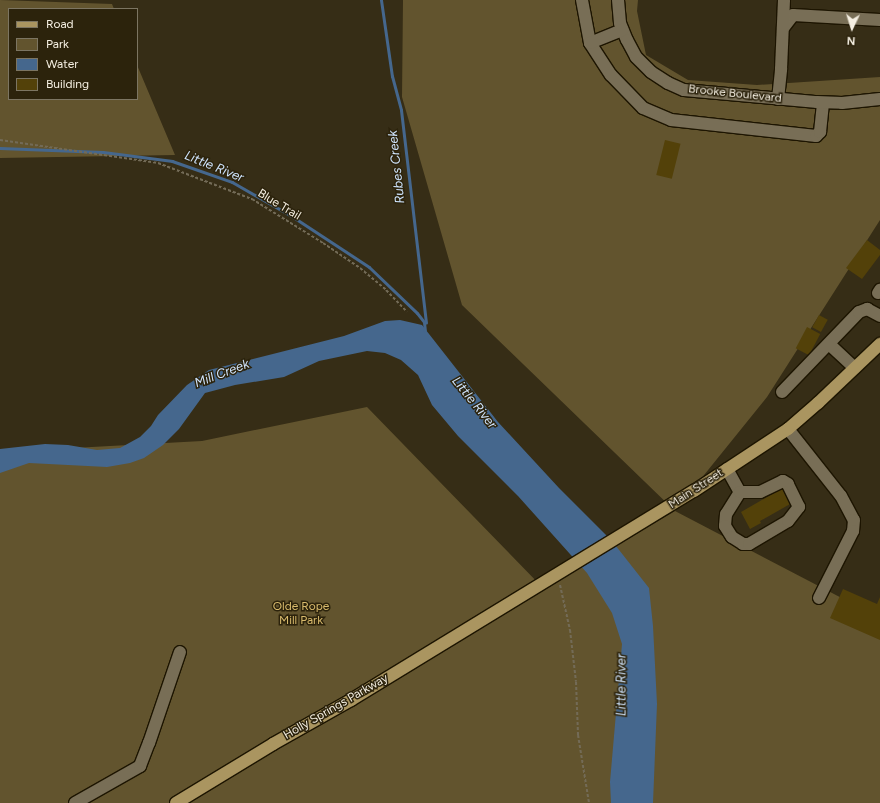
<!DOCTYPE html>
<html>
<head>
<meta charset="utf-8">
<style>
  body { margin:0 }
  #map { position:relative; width:880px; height:803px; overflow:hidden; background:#362d16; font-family:Figtree,sans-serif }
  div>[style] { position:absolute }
  .green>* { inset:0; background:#62542e }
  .water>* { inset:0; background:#45678d }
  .stream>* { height:3px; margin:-1.5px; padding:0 1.5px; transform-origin:1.5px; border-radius:1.5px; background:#45678d }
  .building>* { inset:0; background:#534109; transform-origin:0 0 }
  .path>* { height:2px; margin-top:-1px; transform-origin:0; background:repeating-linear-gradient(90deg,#736b57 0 3px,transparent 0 5px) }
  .roads { filter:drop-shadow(1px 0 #1d1501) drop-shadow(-1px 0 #1d1501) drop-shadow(0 1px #1d1501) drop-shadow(0 -1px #1d1501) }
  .minor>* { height:12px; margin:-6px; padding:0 6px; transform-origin:6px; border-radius:6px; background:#786e56 }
  .major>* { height:12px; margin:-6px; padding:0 6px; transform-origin:6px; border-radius:6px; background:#aa9560 }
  span { translate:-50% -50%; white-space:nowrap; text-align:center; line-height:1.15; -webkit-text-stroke:3px #2c230c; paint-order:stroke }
  .street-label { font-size:12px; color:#f5efe2 }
  .park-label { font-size:12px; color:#d9bb6d }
  .water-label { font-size:13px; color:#cfe4fd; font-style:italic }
  .legend { position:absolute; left:8px; top:8px; width:130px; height:92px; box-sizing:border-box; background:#2c230c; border:1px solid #7c7562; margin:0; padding:5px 7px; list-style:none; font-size:12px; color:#f5efe2 }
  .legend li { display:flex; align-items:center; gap:8px; height:20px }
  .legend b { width:20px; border:1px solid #7c7562 }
  .north { position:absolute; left:832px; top:8px; width:40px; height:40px; -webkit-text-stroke:3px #2c230c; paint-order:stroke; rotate:184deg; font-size:11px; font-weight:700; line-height:16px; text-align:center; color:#f5efe2 }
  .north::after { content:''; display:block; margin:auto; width:14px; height:18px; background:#f5efe2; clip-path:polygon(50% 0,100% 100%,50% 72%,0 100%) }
</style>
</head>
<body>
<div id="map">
  <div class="green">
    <i style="clip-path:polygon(0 0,112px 4px,114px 9px,9px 9px,9px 99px,137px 99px,137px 65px,175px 155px,0 158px)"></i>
    <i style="clip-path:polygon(403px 0,638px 0,637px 11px,646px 55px,688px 80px,757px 85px,880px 77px,880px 220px,767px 397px,675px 511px,880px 618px,880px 803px,0 803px,0 452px,202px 441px,367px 407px,543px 588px,675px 511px,462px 305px,402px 97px)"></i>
  </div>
  <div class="water">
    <i style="clip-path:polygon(400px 320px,422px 325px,498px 422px,559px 488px,612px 541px,649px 588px,653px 626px,657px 704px,653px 803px,611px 803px,610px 782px,622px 644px,612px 613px,587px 573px,518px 496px,458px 436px,432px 405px,418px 375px,401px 360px,385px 353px,367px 351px,319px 361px,284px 377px,235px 385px,205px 393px,179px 429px,163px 445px,144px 458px,130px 463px,107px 467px,29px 463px,0 473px,0 449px,45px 444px,68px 445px,97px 450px,120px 448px,140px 437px,151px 426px,158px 415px,187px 385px,209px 370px,344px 336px,385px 321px)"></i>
  </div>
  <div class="stream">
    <i style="left:381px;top:0;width:77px;rotate:81.8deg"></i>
    <i style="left:392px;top:76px;width:35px;rotate:75deg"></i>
    <i style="left:401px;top:110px;width:214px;rotate:83.3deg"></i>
    <i style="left:0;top:148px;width:103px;rotate:2.2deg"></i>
    <i style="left:103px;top:152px;width:70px;rotate:7.4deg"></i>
    <i style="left:172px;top:161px;width:64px;rotate:19.3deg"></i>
    <i style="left:232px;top:182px;width:70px;rotate:29.8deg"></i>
    <i style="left:293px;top:217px;width:91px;rotate:33.3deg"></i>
    <i style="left:369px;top:267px;width:66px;rotate:43.8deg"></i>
    <i style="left:417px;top:313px;width:11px;rotate:52deg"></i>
    <i style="left:424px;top:322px;width:9px;rotate:84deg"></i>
  </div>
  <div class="building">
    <i style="left:665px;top:140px;width:16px;height:36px;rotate:14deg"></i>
    <i style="clip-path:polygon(867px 240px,880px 250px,880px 255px,862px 279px,846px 268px)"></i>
    <i style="left:819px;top:315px;width:10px;height:14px;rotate:29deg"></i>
    <i style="left:807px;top:327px;width:15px;height:24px;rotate:28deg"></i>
    <i style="clip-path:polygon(783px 488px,792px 503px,760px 521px,761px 523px,750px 529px,741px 512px)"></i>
    <i style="clip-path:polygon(843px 589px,877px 604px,880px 597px,880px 640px,830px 618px)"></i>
  </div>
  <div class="path">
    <i style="left:0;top:140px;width:160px;rotate:8.3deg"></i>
    <i style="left:158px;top:163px;width:101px;rotate:21deg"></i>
    <i style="left:252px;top:199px;width:84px;rotate:31.8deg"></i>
    <i style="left:323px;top:243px;width:45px;rotate:34deg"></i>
    <i style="left:360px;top:268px;width:34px;rotate:40deg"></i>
    <i style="left:386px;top:290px;width:30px;rotate:46deg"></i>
    <i style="left:560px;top:585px;width:46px;rotate:77.5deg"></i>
    <i style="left:570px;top:630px;width:52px;rotate:83.4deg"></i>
    <i style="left:576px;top:682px;width:53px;rotate:87.8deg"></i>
    <i style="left:578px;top:735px;width:69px;rotate:80.8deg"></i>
  </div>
  <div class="roads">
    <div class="minor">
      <i style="left:582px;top:0;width:44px;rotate:79.5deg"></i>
      <i style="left:590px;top:43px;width:38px;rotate:57deg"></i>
      <i style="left:611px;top:75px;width:46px;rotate:45.9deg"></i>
      <i style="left:643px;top:108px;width:30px;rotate:23deg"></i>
      <i style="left:671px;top:120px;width:146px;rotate:6.3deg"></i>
      <i style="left:816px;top:136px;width:6px;rotate:-45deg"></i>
      <i style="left:820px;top:132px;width:29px;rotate:-84deg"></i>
      <i style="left:618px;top:0;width:23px;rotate:85deg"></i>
      <i style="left:620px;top:23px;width:18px;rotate:68deg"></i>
      <i style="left:627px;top:40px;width:19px;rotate:62deg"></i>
      <i style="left:636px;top:57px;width:21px;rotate:45deg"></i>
      <i style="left:651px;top:72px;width:20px;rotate:33deg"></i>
      <i style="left:668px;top:83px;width:17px;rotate:24deg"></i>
      <i style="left:684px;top:90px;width:134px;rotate:5.2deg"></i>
      <i style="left:817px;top:102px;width:25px;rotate:2deg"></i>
      <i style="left:842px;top:103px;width:38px;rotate:-6deg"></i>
      <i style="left:784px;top:27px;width:15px;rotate:-53deg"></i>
      <i style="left:793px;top:15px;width:87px;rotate:3.3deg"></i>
      <i style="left:590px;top:43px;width:35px;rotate:-22deg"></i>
      <i style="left:778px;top:99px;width:30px;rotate:-84deg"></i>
      <i style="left:781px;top:69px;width:69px;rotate:-87.5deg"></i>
      <i style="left:878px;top:293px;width:4px;rotate:-56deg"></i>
      <i style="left:829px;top:344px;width:35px;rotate:43deg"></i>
      <i style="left:782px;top:392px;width:111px;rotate:-46.1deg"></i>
      <i style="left:859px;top:312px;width:9px;rotate:-21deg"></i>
      <i style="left:867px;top:309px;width:15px;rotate:28deg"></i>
      <i style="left:788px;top:429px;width:85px;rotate:51.7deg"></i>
      <i style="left:841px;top:496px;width:27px;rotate:62deg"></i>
      <i style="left:854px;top:520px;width:11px;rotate:95deg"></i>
      <i style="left:853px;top:531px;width:75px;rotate:116.9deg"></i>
      <i style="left:727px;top:469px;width:26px;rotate:61deg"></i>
      <i style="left:740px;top:492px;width:26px;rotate:122deg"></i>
      <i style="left:726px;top:514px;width:12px;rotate:95deg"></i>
      <i style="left:725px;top:526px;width:13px;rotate:58deg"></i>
      <i style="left:732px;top:537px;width:13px;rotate:32deg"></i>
      <i style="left:743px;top:544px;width:6px"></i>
      <i style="left:749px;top:544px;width:45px;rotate:-30.5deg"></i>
      <i style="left:788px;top:521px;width:18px;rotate:-52deg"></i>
      <i style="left:799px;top:507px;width:25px;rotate:-116deg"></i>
      <i style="left:788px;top:484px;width:6px;rotate:-149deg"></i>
      <i style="left:783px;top:481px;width:25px;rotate:154deg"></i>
      <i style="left:760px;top:492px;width:20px;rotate:180deg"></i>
      <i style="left:75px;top:803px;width:75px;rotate:-29.6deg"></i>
      <i style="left:140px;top:766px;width:25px;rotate:-69deg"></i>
      <i style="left:149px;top:743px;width:96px;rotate:-71.2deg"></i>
    </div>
    <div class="major">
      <i style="left:176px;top:803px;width:114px;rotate:-31.3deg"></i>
      <i style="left:273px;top:744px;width:90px;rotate:-29.4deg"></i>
      <i style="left:351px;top:700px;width:402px;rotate:-31.4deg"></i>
      <i style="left:694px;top:491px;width:113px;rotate:-33.4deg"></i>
      <i style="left:788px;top:429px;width:40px;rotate:-41deg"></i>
      <i style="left:818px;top:403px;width:86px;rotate:-43.6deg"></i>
    </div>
  </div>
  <div class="street-label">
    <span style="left:735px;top:94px;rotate:6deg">Brooke Boulevard</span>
    <span style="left:279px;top:205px;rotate:31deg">Blue Trail</span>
    <span style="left:696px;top:489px;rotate:-33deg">Main Street</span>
    <span style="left:336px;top:707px;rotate:-30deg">Holly Springs Parkway</span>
  </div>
  <div class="park-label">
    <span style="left:301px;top:614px">Olde Rope<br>Mill Park</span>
  </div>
  <div class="water-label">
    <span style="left:214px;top:167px;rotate:22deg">Little River</span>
    <span style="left:397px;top:167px;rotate:-96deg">Rubes Creek</span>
    <span style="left:222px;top:374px;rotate:-21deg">Mill Creek</span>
    <span style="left:474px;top:403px;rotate:51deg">Little River</span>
    <span style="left:622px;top:685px;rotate:-90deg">Little River</span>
  </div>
  <ul class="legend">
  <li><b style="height:5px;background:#aa9560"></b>Road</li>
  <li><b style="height:11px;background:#62542e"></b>Park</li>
  <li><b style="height:11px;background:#45678d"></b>Water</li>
  <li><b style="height:11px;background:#534109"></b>Building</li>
  </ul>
  <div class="north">N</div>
</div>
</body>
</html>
